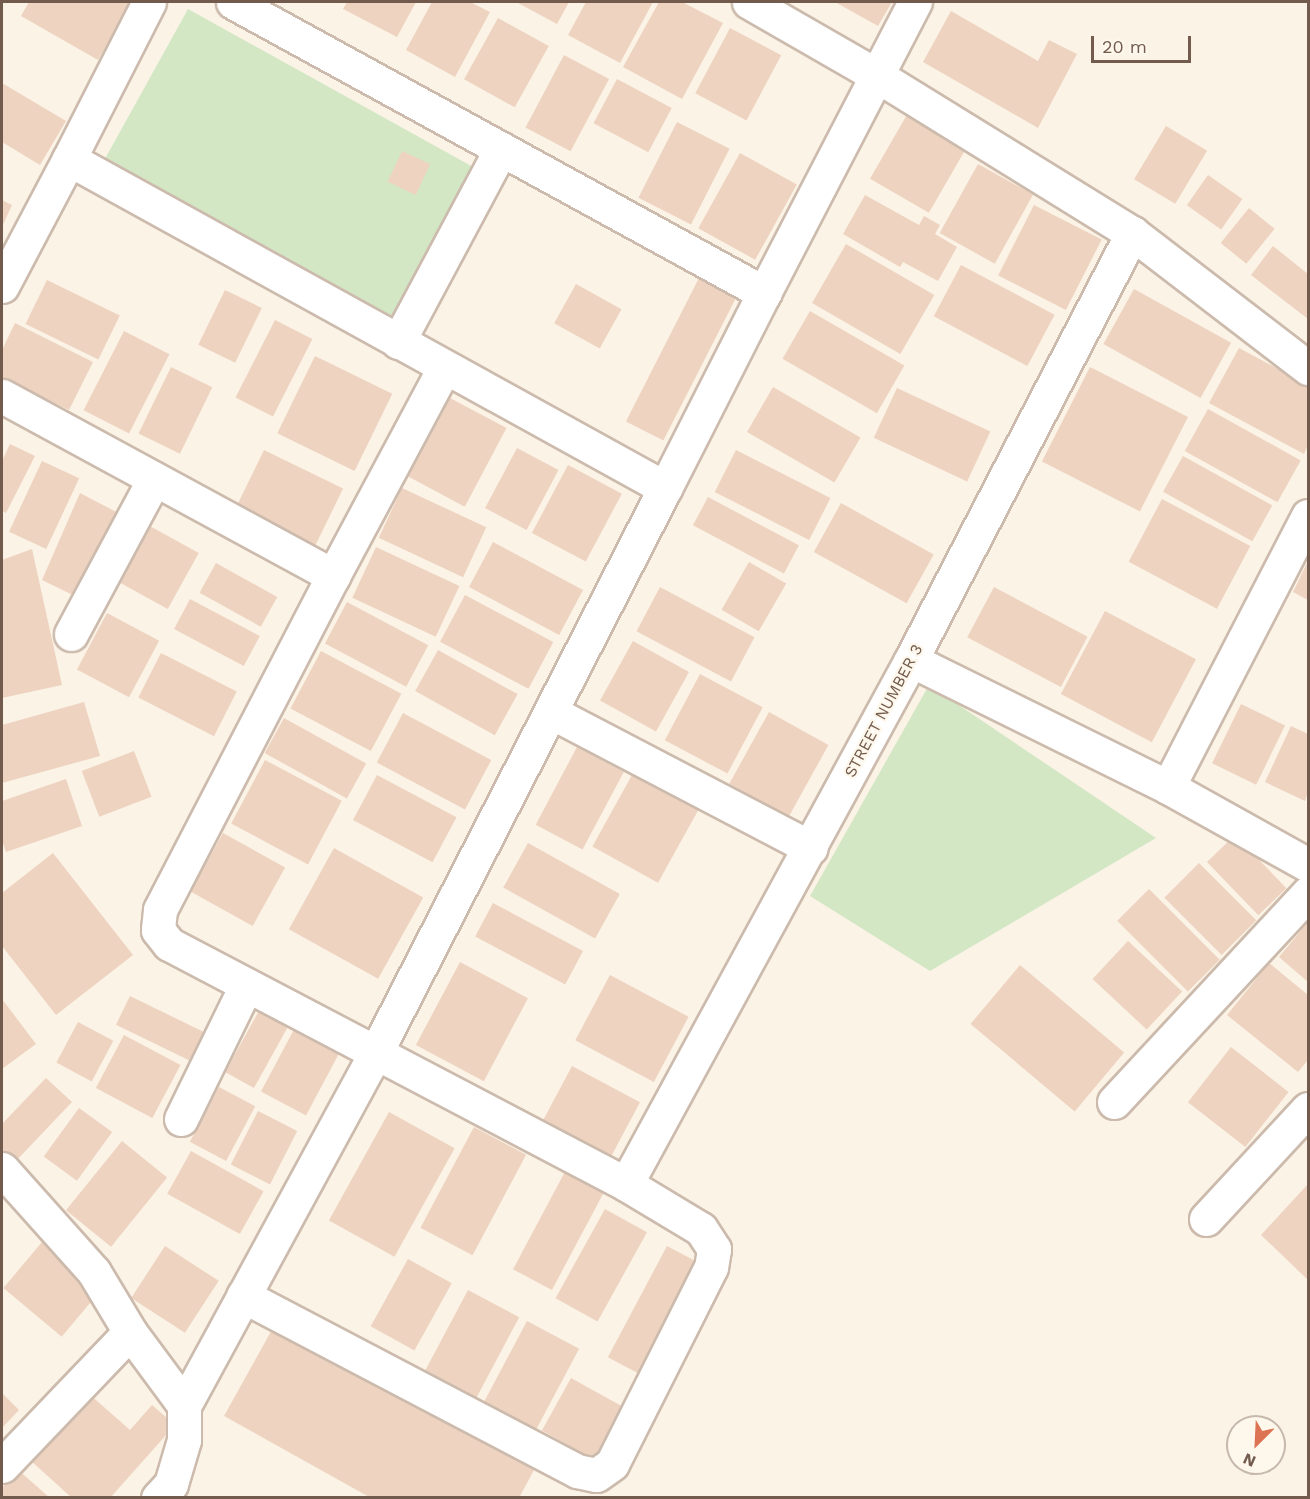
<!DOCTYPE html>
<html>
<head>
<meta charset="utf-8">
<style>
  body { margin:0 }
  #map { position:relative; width:1310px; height:1499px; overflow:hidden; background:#fbf3e6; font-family:"Work Sans",sans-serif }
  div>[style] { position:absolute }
  .green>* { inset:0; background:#d3e7c5; transform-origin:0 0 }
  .building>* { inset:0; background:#eed3c0; transform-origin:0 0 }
  .roads { filter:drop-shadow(2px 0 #ccbbad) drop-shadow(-2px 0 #ccbbad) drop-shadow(0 2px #ccbbad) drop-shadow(0 -2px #ccbbad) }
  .minor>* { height:33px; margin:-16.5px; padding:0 16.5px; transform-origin:16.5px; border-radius:16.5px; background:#fff }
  span { translate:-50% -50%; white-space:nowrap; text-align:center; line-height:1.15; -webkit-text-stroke:4.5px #fef7ec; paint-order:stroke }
  .street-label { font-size:16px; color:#725b4d }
  .frame { position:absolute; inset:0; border:3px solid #725b4d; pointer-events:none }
  .north { position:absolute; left:1226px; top:1415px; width:60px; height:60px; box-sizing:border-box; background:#fef7ec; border:2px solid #c6b9ac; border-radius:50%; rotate:204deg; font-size:16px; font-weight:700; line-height:24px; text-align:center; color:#725b4d }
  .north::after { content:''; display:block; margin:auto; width:21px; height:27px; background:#dc7454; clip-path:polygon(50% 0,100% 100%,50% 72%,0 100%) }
  .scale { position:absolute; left:1091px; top:36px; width:100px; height:27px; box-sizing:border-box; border:3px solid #725b4d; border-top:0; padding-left:8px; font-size:18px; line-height:21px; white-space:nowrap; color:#725b4d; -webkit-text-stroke:4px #fef7ec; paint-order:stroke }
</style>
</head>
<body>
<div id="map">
  <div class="green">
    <i style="left:188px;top:9px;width:327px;height:172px;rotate:29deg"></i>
    <i style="clip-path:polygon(929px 685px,1156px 838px,930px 971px,810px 896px)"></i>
  </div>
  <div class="building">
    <i style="clip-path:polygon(29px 2px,132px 2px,98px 60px,21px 16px)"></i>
    <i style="clip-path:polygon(347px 2px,416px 2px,397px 37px,343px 9px)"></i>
    <i style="clip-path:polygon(432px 2px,470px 2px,490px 12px,455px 77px,406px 50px)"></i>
    <i style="clip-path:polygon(516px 2px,569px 2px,557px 24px)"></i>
    <i style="clip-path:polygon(586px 2px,653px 2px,620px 63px,568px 35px)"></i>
    <i style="clip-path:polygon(659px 2px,682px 2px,723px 23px,682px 99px,623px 67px)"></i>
    <i style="clip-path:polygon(835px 2px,892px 2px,878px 26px)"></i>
    <i style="clip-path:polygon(951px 11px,1038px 61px,1049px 40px,1077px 54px,1038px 128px,923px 62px)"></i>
    <i style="left:498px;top:18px;width:58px;height:70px;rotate:29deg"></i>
    <i style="left:730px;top:28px;width:58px;height:74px;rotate:28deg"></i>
    <i style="left:564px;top:55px;width:51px;height:82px;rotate:28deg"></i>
    <i style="left:617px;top:79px;width:62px;height:50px;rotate:28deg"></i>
    <i style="clip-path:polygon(2px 83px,66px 121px,40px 165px,2px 142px)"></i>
    <i style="left:908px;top:113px;width:68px;height:76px;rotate:30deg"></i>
    <i style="left:677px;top:122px;width:59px;height:85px;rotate:27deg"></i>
    <i style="left:1166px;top:126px;width:48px;height:62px;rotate:31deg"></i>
    <i style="left:402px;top:151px;width:31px;height:34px;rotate:25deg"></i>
    <i style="left:740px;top:153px;width:65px;height:86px;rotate:29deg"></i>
    <i style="left:978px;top:164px;width:63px;height:79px;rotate:29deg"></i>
    <i style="left:1208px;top:175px;width:42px;height:37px;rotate:35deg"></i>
    <i style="clip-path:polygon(865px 195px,919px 225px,924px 216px,940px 225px,935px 234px,957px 247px,938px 281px,903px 262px,900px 267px,843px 234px)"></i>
    <i style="clip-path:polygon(2px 200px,12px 205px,2px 227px)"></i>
    <i style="left:1034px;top:205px;width:76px;height:79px;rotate:27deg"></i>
    <i style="left:1249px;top:208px;width:33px;height:45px;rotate:39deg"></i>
    <i style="left:846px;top:244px;width:102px;height:68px;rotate:30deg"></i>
    <i style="clip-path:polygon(1273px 246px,1308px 274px,1308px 319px,1251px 275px)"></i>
    <i style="left:961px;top:265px;width:106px;height:58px;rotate:28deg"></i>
    <i style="left:699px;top:278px;width:42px;height:161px;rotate:27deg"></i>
    <i style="left:47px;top:280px;width:81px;height:49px;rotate:26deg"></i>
    <i style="left:576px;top:284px;width:52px;height:45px;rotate:29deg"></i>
    <i style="left:1134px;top:289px;width:111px;height:63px;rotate:29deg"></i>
    <i style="left:225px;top:290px;width:41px;height:61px;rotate:26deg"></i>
    <i style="left:810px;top:311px;width:109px;height:55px;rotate:30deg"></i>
    <i style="left:275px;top:320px;width:42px;height:87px;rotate:27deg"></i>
    <i style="clip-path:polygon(15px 323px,93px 362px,69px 410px,2px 377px,2px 350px)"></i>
    <i style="left:124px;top:331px;width:51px;height:89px;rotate:27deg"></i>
    <i style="clip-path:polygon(1239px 348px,1308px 385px,1308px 445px,1304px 454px,1209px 403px)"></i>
    <i style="left:315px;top:356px;width:86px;height:86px;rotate:26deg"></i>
    <i style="left:171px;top:367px;width:46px;height:74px;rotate:26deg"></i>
    <i style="left:1090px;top:367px;width:110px;height:106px;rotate:27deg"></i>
    <i style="left:773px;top:387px;width:101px;height:52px;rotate:30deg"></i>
    <i style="left:897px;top:388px;width:103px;height:55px;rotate:25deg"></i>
    <i style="left:450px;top:398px;width:64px;height:89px;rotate:28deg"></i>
    <i style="left:1208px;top:409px;width:106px;height:48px;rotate:29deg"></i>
    <i style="clip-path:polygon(10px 444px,35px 456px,6px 513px,2px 511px,2px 461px)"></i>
    <i style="left:517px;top:448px;width:47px;height:68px;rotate:28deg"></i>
    <i style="left:264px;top:450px;width:88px;height:69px;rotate:26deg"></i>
    <i style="left:736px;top:450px;width:106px;height:47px;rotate:27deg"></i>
    <i style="left:1183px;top:456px;width:102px;height:41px;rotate:29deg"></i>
    <i style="left:42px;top:461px;width:41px;height:78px;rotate:25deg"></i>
    <i style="left:568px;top:465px;width:61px;height:77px;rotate:28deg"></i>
    <i style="left:402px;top:488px;width:93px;height:55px;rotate:25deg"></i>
    <i style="clip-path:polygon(80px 493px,122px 515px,79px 598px,42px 580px)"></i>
    <i style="left:708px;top:497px;width:103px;height:32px;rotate:28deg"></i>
    <i style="left:1162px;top:499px;width:100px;height:71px;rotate:28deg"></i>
    <i style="left:841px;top:503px;width:106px;height:56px;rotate:29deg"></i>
    <i style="left:148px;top:525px;width:58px;height:64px;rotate:29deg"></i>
    <i style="left:493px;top:542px;width:102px;height:51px;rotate:28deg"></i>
    <i style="left:376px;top:547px;width:92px;height:56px;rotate:25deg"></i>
    <i style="clip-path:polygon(32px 549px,62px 685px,2px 698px,2px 560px)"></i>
    <i style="clip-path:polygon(1308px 561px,1308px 600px,1293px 592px)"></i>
    <i style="left:749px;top:562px;width:43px;height:55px;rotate:30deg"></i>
    <i style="left:216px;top:563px;width:70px;height:34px;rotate:29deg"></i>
    <i style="left:660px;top:587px;width:107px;height:50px;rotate:28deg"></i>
    <i style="left:994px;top:587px;width:106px;height:57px;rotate:28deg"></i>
    <i style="left:465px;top:595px;width:100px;height:53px;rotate:28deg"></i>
    <i style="left:190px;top:599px;width:79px;height:34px;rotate:28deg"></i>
    <i style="left:347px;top:602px;width:92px;height:47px;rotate:28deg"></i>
    <i style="left:1105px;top:611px;width:103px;height:94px;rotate:28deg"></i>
    <i style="left:107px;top:613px;width:59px;height:64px;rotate:28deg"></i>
    <i style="left:633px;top:641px;width:64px;height:68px;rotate:29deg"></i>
    <i style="left:438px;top:650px;width:91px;height:47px;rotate:29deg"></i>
    <i style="left:321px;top:651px;width:91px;height:65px;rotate:28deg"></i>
    <i style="left:161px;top:653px;width:85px;height:50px;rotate:27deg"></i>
    <i style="left:700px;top:674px;width:71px;height:75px;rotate:28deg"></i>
    <i style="clip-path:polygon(84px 702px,100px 756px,2px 783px,2px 725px)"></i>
    <i style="left:1241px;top:704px;width:49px;height:66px;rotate:26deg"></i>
    <i style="left:769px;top:712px;width:68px;height:82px;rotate:29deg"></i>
    <i style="left:403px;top:713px;width:100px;height:56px;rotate:28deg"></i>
    <i style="left:284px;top:718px;width:94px;height:40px;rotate:29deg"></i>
    <i style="clip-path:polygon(1291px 726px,1308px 734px,1308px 792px,1305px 801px,1265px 782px)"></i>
    <i style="left:577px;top:747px;width:53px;height:88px;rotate:28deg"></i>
    <i style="left:134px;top:751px;width:49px;height:56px;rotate:69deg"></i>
    <i style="left:265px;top:760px;width:87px;height:72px;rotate:28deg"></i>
    <i style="left:637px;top:766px;width:75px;height:92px;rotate:29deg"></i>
    <i style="left:377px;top:775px;width:90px;height:51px;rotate:28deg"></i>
    <i style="clip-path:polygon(66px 779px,82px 826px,6px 852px,2px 840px,2px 801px)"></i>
    <i style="left:223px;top:833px;width:71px;height:67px;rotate:29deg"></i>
    <i style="left:1235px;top:835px;width:74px;height:39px;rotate:46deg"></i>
    <i style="left:528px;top:843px;width:105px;height:51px;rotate:29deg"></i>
    <i style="left:334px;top:848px;width:102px;height:93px;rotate:29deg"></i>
    <i style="clip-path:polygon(53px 853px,133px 955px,56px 1015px,2px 946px,2px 893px)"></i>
    <i style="left:1199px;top:863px;width:81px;height:49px;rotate:45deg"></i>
    <i style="left:1149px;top:889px;width:100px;height:45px;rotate:45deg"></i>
    <i style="left:493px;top:903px;width:102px;height:38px;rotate:28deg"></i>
    <i style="clip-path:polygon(1308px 922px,1308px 982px,1279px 957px)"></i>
    <i style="left:1128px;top:941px;width:74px;height:52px;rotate:43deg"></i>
    <i style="left:460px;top:962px;width:77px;height:94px;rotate:28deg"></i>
    <i style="clip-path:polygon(1269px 963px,1308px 995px,1308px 1060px,1298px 1072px,1227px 1015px)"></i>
    <i style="left:1020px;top:965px;width:136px;height:77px;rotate:40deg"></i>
    <i style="left:610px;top:975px;width:89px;height:74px;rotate:28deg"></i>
    <i style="left:130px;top:996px;width:84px;height:32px;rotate:26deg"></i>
    <i style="clip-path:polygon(2px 999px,36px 1044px,2px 1069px)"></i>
    <i style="left:260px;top:1009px;width:33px;height:72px;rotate:29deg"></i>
    <i style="left:299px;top:1020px;width:51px;height:81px;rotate:28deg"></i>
    <i style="left:78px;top:1022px;width:40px;height:46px;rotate:28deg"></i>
    <i style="left:124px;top:1035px;width:64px;height:60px;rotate:28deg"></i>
    <i style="left:1231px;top:1047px;width:73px;height:70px;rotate:38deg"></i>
    <i style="left:572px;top:1066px;width:77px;height:61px;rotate:28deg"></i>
    <i style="clip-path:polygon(46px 1078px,72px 1102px,14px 1163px,2px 1151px,2px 1124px)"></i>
    <i style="left:219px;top:1087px;width:41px;height:62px;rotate:28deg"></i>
    <i style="left:79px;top:1108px;width:41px;height:60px;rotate:36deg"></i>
    <i style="left:258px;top:1111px;width:44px;height:60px;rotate:27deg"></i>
    <i style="left:389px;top:1112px;width:75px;height:124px;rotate:29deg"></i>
    <i style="left:474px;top:1127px;width:59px;height:114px;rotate:28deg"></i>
    <i style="left:122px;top:1141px;width:58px;height:89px;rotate:39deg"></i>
    <i style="left:191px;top:1151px;width:83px;height:49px;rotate:29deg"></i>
    <i style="left:568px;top:1166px;width:44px;height:117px;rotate:28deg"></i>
    <i style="clip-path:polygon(1308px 1184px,1308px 1280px,1261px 1235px)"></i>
    <i style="left:605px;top:1209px;width:48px;height:102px;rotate:29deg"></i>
    <i style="left:42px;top:1242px;width:76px;height:60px;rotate:40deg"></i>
    <i style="left:165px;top:1246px;width:64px;height:62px;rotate:33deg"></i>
    <i style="left:667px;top:1246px;width:38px;height:126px;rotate:28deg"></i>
    <i style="left:408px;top:1259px;width:50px;height:77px;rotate:29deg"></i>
    <i style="left:468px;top:1290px;width:58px;height:94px;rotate:28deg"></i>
    <i style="left:527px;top:1321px;width:59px;height:92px;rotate:28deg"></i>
    <i style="clip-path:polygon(274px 1326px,534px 1470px,519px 1498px,371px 1498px,224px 1416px)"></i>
    <i style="left:571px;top:1378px;width:68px;height:60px;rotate:29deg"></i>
    <i style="clip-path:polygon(2px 1393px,19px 1410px,2px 1428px)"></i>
    <i style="clip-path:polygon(88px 1393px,130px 1430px,152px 1405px,175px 1425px,110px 1498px,72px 1498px,30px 1460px)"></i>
    <i style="clip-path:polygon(17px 1469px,50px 1498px,2px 1498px,2px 1488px)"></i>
  </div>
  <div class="roads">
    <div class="minor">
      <i style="left:233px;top:2px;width:606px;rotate:28.72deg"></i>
      <i style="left:764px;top:293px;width:219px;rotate:116.9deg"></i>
      <i style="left:749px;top:2px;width:146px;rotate:29.9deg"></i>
      <i style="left:876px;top:75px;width:301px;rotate:31.7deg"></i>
      <i style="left:1132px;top:233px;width:222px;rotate:37.5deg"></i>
      <i style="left:69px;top:159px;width:176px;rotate:-63deg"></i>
      <i style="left:2px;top:286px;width:144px;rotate:-62.2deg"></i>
      <i style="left:69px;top:159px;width:681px;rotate:28.9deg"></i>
      <i style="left:665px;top:488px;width:634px;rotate:117.13deg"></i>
      <i style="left:376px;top:1052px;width:402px;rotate:118.5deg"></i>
      <i style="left:764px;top:293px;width:328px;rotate:-62.6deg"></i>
      <i style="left:398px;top:342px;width:219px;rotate:-61.9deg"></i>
      <i style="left:2px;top:396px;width:377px;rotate:28.5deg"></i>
      <i style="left:333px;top:576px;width:376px;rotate:117.4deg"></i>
      <i style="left:160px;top:910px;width:20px;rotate:96deg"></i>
      <i style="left:158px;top:930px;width:18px;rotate:52deg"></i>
      <i style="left:169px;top:944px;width:516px;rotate:27.71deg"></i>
      <i style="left:626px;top:1184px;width:87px;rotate:31deg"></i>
      <i style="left:701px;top:1229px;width:24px;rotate:57deg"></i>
      <i style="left:714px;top:1249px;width:18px;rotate:99deg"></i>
      <i style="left:711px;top:1267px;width:220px;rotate:116.7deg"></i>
      <i style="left:612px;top:1464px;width:19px;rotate:145deg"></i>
      <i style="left:596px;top:1475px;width:19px;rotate:-168deg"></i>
      <i style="left:577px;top:1471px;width:377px;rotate:-152.3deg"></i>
      <i style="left:333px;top:576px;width:236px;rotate:-61.9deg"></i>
      <i style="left:71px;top:634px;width:176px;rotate:-61.8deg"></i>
      <i style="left:911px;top:660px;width:287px;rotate:26.3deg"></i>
      <i style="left:1168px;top:787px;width:305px;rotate:-62.7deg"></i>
      <i style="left:551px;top:712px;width:293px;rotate:27.6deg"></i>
      <i style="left:1168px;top:787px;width:160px;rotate:29.1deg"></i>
      <i style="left:1114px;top:1102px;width:285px;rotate:-47.1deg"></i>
      <i style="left:181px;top:1119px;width:148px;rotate:-64deg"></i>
      <i style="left:2px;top:1169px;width:138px;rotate:48.2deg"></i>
      <i style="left:94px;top:1272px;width:70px;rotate:59deg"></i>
      <i style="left:130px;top:1332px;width:91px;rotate:53.5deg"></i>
      <i style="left:184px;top:1405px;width:35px;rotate:90deg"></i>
      <i style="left:184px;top:1440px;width:46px;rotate:106.5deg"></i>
      <i style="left:171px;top:1484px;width:19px;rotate:133deg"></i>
      <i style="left:626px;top:1184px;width:596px;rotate:-61.46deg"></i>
      <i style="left:911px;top:660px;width:481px;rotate:-62.6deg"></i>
      <i style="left:1206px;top:1219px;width:150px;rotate:-47.2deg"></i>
      <i style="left:2px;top:1466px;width:185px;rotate:-46.3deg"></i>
    </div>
  </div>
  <div class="street-label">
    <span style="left:884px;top:711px;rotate:-62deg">STREET NUMBER 3</span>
  </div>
  <div class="frame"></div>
  <div class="north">N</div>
  <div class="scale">20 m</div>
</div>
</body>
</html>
